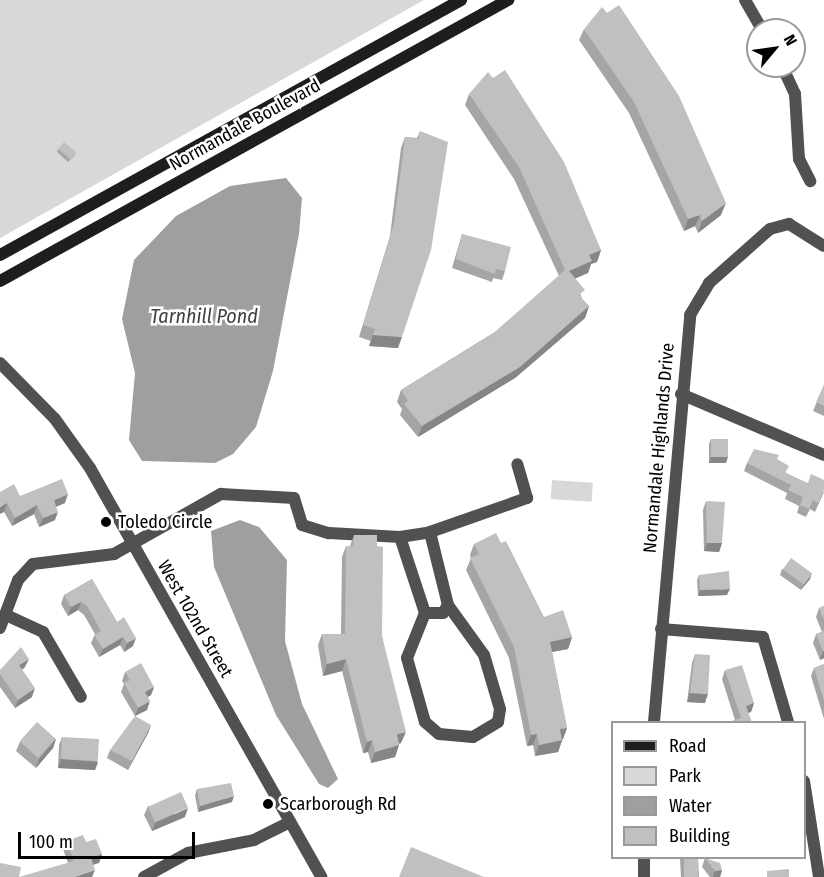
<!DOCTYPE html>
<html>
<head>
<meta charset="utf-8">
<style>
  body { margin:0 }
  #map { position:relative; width:824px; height:877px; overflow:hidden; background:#fff; font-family:"Fira Sans Condensed",sans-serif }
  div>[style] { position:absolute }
  .green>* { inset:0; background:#d8d8d8; transform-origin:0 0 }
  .water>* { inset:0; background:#9f9f9f }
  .minor>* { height:12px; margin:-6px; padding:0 6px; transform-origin:6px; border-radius:6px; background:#515151 }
  .tertiary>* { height:12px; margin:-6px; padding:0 6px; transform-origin:6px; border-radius:6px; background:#515151 }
  .secondary>* { height:12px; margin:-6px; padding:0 6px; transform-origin:6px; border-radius:6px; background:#1e1e1e }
  .wall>* { inset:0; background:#a5a5a5 }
  .shaded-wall>* { inset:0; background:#868686 }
  .building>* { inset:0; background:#c0c0c0; transform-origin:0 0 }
  .dots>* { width:16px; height:16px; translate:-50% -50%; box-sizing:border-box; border:3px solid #fff; border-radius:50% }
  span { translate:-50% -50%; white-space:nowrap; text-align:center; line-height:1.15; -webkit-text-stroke:5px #fff; paint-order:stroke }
  .street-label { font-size:18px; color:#000 }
  .poi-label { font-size:18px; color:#000 }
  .left { translate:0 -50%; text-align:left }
  .water-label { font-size:20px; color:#404040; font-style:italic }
  .legend { position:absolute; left:611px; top:721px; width:195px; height:138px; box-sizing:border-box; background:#fff; border:2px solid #999; margin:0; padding:8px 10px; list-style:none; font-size:18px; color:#000 }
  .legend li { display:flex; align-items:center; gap:12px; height:30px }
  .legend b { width:30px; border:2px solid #999 }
  .north { position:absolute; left:746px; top:18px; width:60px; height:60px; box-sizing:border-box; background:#fff; border:2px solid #999; border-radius:50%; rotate:61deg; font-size:16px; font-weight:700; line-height:24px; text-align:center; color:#000 }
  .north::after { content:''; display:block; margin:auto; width:21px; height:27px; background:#000; clip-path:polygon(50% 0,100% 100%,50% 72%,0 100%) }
  .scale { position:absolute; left:18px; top:832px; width:177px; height:27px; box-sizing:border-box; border:3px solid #000; border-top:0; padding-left:8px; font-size:18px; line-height:21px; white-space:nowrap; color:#000; -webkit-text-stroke:4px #fff; paint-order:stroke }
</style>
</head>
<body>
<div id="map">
  <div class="green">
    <i style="clip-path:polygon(0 0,424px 0,0 238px)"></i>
    <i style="left:552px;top:480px;width:41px;height:19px;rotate:4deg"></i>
  </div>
  <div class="water">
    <i style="clip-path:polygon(286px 178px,302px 198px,299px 234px,273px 371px,256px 427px,233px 454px,215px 463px,142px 461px,129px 440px,135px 373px,122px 319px,134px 260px,176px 216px,230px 186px)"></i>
    <i style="clip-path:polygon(240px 520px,259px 527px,287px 560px,285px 641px,302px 704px,338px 779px,328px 788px,319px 784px,276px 715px,214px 567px,211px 531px)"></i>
  </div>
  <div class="minor">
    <i style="left:745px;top:0;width:34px;rotate:60deg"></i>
    <i style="left:782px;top:66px;width:31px;rotate:65deg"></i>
    <i style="left:795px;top:94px;width:65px;rotate:86.5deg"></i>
    <i style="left:799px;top:159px;width:25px;rotate:63deg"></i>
    <i style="left:681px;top:394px;width:155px;rotate:23.1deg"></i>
    <i style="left:400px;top:537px;width:30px;rotate:-9deg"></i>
    <i style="left:425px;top:613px;width:48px;rotate:111.8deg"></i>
    <i style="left:407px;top:658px;width:66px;rotate:74.3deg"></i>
    <i style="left:425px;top:722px;width:18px;rotate:41deg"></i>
    <i style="left:439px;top:734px;width:34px;rotate:5deg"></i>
    <i style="left:473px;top:737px;width:29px;rotate:-31deg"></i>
    <i style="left:498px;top:722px;width:13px;rotate:-81deg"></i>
    <i style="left:500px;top:709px;width:56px;rotate:-106.5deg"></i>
    <i style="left:484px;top:655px;width:62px;rotate:-125.8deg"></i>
    <i style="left:6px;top:615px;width:41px;rotate:24.7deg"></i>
    <i style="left:43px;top:632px;width:75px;rotate:59.7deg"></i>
    <i style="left:0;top:628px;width:51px;rotate:-69.4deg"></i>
    <i style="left:18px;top:580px;width:22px;rotate:-47deg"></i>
    <i style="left:33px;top:564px;width:82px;rotate:-7deg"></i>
    <i style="left:114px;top:554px;width:123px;rotate:-29.3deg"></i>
    <i style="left:221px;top:494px;width:73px;rotate:3.1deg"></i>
    <i style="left:294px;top:498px;width:28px;rotate:73deg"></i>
    <i style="left:302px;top:525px;width:28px;rotate:17deg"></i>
    <i style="left:329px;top:533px;width:71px;rotate:3.2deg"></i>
    <i style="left:400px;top:537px;width:80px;rotate:71.8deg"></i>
    <i style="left:425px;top:613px;width:18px"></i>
    <i style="left:443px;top:613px;width:9px;rotate:-58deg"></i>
    <i style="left:448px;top:605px;width:75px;rotate:-103.9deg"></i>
    <i style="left:430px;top:532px;width:103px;rotate:-19.3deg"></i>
    <i style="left:527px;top:498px;width:35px;rotate:-106deg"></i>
    <i style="left:661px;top:629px;width:102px;rotate:4.5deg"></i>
    <i style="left:763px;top:637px;width:89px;rotate:73.6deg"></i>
    <i style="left:654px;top:722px;width:409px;rotate:-84.9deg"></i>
    <i style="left:690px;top:315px;width:37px;rotate:-59deg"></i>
    <i style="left:709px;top:283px;width:81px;rotate:-41.5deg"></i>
    <i style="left:770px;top:229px;width:20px;rotate:-15deg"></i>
    <i style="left:789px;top:224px;width:41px;rotate:32.2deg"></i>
    <i style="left:804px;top:781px;width:97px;rotate:81.1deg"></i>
    <i style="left:144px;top:877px;width:50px;rotate:-28.6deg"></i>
    <i style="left:188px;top:853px;width:67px;rotate:-11.1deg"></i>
    <i style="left:254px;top:840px;width:40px;rotate:-26.6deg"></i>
    <i style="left:644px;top:877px;width:19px;rotate:-90deg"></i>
  </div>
  <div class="tertiary">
    <i style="left:0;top:363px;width:78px;rotate:45.5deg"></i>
    <i style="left:55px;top:419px;width:60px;rotate:54.5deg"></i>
    <i style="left:90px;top:468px;width:470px;rotate:60.5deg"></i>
  </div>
  <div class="secondary">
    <i style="left:0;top:255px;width:527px;rotate:-28.95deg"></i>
    <i style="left:0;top:281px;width:581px;rotate:-28.95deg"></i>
  </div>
  <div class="wall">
    <i style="clip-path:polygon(584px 29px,721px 215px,698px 233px,695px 226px,684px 231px,629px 113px,579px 40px)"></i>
    <i style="clip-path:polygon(469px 94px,601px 250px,597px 262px,591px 264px,588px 273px,575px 278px,582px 299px,589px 306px,585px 318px,515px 378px,418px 437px,400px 415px,402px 409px,397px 402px,401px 390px,495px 332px,559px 276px,514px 179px,465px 105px)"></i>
    <i style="clip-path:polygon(420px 131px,398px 348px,369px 346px,371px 341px,359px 337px,390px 236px,401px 148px,405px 137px,417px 138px)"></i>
    <i style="clip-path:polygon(58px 149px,75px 155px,68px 162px,57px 152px)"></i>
    <i style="clip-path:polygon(462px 234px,505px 271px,502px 280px,493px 278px,492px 282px,452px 268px)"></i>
    <i style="clip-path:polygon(824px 385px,824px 416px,813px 411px)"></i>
    <i style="clip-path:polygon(711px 439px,726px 463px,709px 463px,709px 444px)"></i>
    <i style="clip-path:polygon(777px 460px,786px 473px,824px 492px,815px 512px,810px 509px,806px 517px,797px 513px,799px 506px,785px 499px,787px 493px,744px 471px,747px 463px)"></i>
    <i style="clip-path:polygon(0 492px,20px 496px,65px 503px,56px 506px,55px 520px,39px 527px,34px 514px,12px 526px,4px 512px)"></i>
    <i style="clip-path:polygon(706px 501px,722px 543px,719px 552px,704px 551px,703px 510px)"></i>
    <i style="clip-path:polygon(354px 535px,377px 546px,382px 636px,401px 743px,399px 744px,399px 745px,395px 757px,371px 763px,368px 752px,363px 753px,342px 671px,323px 676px,318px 645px,322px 634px,341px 634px,342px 557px,346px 546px,350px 546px)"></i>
    <i style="clip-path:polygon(501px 543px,544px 617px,572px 637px,568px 649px,552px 652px,567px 728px,558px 752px,535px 756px,533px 745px,527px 746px,509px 658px,466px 570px,471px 558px,470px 555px,474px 544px)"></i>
    <i style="clip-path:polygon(782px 569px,810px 579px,801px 590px,780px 575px)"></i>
    <i style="clip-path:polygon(699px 575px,727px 595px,698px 596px,697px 580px)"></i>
    <i style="clip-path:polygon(92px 579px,117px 622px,133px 646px,124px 652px,120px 645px,99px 657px,91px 643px,95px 634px,84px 615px,78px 610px,68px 616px,61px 604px,64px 595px)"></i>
    <i style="clip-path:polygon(824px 606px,824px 658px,820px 660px,813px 643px,816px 634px,822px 632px,816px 617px,819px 608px)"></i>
    <i style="clip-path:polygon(695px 654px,705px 703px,687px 702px,692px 663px)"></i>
    <i style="clip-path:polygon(824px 664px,824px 719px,811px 676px,814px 668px)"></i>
    <i style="clip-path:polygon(25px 667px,22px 670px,32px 697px,15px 708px,0 687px,0 670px)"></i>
    <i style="clip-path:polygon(725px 670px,754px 703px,751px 712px,748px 713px,752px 723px,731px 723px,732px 721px,735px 720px,722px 679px)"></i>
    <i style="clip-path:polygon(125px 672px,154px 687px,151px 695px,148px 697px,147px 710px,135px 716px,121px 692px,124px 684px,122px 681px)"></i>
    <i style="clip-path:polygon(151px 725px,148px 733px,128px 770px,107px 758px,110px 750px)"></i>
    <i style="clip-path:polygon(62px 737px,98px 762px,95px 770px,58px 768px,59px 745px)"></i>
    <i style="clip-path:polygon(56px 739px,53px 748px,36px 768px,16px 751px,20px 742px)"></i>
    <i style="clip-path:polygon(197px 789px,232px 802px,198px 812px,195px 795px)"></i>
    <i style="clip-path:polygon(148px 806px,185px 817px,152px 831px,144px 815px)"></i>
    <i style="clip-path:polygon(66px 841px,102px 854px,99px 863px,68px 863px,63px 849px)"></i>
    <i style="clip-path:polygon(681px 858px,698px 858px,699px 877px,681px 877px,680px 859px)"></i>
    <i style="clip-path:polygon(705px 858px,722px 870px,720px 877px,710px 877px,702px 867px)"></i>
  </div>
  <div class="shaded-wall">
    <i style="clip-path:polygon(726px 203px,721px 215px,698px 233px,702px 221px)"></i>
    <i style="clip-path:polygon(700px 215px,695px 226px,684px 231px,688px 219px)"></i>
    <i style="clip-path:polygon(601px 250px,597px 262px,591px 264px,588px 273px,565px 283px,569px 271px,589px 255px)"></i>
    <i style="clip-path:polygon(589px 306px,585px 318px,515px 378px,418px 437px,422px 426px)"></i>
    <i style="clip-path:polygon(373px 335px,402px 337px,398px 348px,369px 346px)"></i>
    <i style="clip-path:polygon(711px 457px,728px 457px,726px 463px,709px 463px)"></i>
    <i style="clip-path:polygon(68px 494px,65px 503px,51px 509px,54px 500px)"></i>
    <i style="clip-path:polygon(7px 503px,4px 512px,0 514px,0 507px)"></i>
    <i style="clip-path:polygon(37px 505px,34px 514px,12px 526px,15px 518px)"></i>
    <i style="clip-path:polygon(58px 512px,55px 520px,39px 527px,43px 518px)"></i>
    <i style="clip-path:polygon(707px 543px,722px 543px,719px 552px,704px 551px)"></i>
    <i style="clip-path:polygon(812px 573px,810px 579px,801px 590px,804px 585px)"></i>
    <i style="clip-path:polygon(730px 589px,727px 595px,698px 596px,700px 590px)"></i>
    <i style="clip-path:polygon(81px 602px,78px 610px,68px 616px,71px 607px)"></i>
    <i style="clip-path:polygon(123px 637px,120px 645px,99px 657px,103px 649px)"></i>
    <i style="clip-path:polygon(572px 637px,568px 649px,546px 653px,550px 642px)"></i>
    <i style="clip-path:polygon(136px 638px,133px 646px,124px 652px,127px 643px)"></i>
    <i style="clip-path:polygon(823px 651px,824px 651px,824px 658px,820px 660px)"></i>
    <i style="clip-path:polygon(29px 659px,25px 667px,16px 674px,19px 665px)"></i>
    <i style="clip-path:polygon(346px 659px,342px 671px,323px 676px,327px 664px)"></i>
    <i style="clip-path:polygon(154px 687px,151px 695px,142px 700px,145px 692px)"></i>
    <i style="clip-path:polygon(35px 688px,32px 697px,15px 708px,18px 700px)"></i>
    <i style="clip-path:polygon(690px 693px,708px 694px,705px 703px,687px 702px)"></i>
    <i style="clip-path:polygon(150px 701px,147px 710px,135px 716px,138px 708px)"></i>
    <i style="clip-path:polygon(754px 703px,751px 712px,743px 714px,746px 706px)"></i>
    <i style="clip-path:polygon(151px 725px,148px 733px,128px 770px,132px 761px)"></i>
    <i style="clip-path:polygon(567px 728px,563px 739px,556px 741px,560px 729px)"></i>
    <i style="clip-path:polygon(406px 732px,401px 743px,392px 745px,397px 734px)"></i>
    <i style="clip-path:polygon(537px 734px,533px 745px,527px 746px,531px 735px)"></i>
    <i style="clip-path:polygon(56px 739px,53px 748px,36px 768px,39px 759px)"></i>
    <i style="clip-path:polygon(372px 740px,368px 752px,363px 753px,367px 742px)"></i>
    <i style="clip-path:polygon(562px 740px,558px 752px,535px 756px,539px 745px)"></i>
    <i style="clip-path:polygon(399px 745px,395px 757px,371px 763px,375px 752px)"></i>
    <i style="clip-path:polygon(61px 759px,98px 762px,95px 770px,58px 768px)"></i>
    <i style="clip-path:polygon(234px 796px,232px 802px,198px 812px,200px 806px)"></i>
    <i style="clip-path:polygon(188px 808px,185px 817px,152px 831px,155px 823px)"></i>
    <i style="clip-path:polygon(102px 854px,99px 863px,87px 867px,91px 858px)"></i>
    <i style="clip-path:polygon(95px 870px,92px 877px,74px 877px)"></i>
    <i style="clip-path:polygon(722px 870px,720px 877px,713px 877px,715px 871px)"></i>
  </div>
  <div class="building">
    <i style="clip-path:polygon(619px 5px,679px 96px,726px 203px,702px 221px,700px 215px,688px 219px,634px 102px,584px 29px,602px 7px,607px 13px)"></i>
    <i style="clip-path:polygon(505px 70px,564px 162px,601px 250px,589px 255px,592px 261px,569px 271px,585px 290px,579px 295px,589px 306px,520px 367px,422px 426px,404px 404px,408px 401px,401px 390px,495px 332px,565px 270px,519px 167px,469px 94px,488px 72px,493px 78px)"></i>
    <i style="clip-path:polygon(420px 131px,448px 142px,431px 250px,402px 337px,373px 335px,375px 329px,363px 325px,394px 224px,405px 137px,419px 139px)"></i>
    <i style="left:64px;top:142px;width:16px;height:9px;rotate:40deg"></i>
    <i style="clip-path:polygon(462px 234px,511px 247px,505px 271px,496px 269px,495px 274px,456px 259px)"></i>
    <i style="clip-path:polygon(824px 385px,824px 406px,816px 402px)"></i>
    <i style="left:711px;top:439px;width:17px;height:18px"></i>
    <i style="clip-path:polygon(754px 449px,779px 455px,777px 459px,789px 466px,785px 473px,808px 483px,811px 474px,824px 480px,824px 490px,818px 503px,813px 500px,809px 509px,800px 505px,803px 497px,788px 490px,791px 485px,747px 463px)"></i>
    <i style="clip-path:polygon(62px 479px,68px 494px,54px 500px,58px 512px,43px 518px,37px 505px,15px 518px,7px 503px,0 507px,0 492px,14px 484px,20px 496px)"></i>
    <i style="clip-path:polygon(706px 501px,725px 502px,722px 543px,707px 543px)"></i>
    <i style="clip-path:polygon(496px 533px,501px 543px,506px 541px,544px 617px,563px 610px,572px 637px,550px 642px,567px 728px,560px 729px,562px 740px,539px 745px,537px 734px,531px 735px,514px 647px,470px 558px,479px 554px,474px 544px)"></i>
    <i style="clip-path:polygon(354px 535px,377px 535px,377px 546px,383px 547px,382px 636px,406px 732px,397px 734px,399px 745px,375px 752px,372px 740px,367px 742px,346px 659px,327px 664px,322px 634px,345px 634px,346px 546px,353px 546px)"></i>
    <i style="left:791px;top:558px;width:26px;height:14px;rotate:36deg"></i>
    <i style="clip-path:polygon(729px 571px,730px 589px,700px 590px,699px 575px)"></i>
    <i style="clip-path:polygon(92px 579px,117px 622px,124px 617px,136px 638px,127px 643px,123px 637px,103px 649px,94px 635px,101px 631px,87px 606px,81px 602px,71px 607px,64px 595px)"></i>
    <i style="clip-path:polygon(824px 606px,824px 620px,819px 608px)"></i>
    <i style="clip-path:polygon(824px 631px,824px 651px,823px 651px,816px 634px)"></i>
    <i style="clip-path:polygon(21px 647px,29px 659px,19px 665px,35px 688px,18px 700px,0 674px,0 670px)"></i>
    <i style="clip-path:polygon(695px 654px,710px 655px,708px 694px,690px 693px)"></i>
    <i style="clip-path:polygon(141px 663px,154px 687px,145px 692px,150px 701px,138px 708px,124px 683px,130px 680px,125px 672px)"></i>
    <i style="clip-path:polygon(824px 664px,824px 701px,814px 668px)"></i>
    <i style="clip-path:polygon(742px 665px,754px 703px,746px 706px,752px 723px,733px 723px,732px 721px,741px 718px,725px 670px)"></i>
    <i style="clip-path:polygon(135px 716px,151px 725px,132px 761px,110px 750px)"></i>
    <i style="left:37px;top:722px;width:25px;height:26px;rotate:42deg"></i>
    <i style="left:62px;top:737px;width:37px;height:22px;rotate:3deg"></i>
    <i style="clip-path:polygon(231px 783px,234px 796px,200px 806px,197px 789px)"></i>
    <i style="left:181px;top:792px;width:17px;height:36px;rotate:66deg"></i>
    <i style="clip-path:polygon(83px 835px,86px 842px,96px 839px,102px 854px,91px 858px,95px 870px,74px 877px,19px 877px,74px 861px,66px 841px)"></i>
    <i style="clip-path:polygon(411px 847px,484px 877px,399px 877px)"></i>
    <i style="left:684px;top:858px;width:14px;height:19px"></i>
    <i style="clip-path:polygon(705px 858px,720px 863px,722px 870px,715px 871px)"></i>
    <i style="clip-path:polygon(0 863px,21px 867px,19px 877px,0 877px)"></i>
    <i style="clip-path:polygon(789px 869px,789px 877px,767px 877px,767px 871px)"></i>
  </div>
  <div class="dots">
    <i style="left:106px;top:522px;background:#000"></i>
    <i style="left:268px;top:804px;background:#000"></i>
  </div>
  <div class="street-label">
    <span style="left:245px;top:125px;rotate:-29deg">Normandale Boulevard</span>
    <span style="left:659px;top:448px;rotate:-85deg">Normandale Highlands Drive</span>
    <span style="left:195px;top:619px;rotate:60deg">West 102nd Street</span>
  </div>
  <div class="poi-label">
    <span class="left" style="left:118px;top:522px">Toledo Circle</span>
    <span class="left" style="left:280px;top:804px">Scarborough Rd</span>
  </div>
  <div class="water-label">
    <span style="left:204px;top:316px">Tarnhill Pond</span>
  </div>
  <ul class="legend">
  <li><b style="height:8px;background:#1e1e1e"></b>Road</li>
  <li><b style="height:16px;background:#d8d8d8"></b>Park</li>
  <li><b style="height:16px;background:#9f9f9f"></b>Water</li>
  <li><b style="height:16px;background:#c0c0c0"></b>Building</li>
  </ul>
  <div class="north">N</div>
  <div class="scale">100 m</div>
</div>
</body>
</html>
